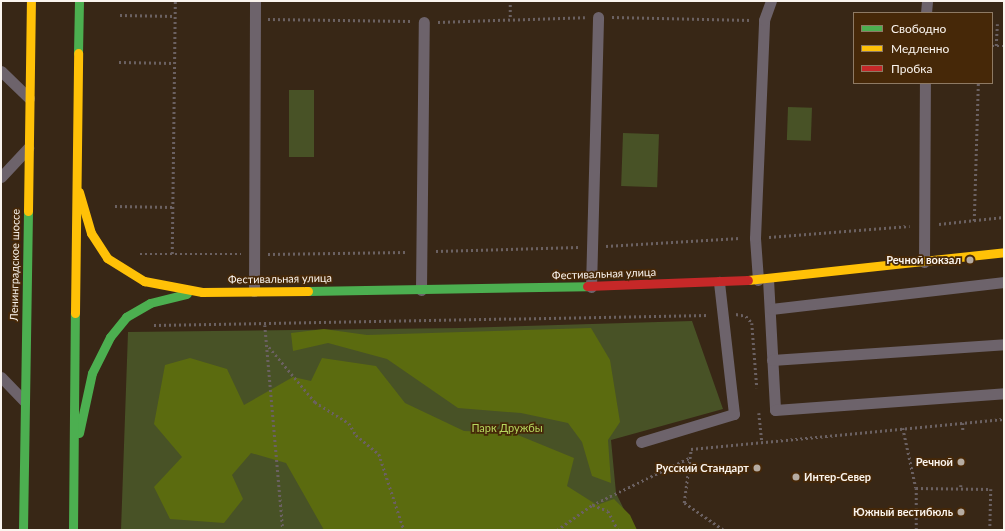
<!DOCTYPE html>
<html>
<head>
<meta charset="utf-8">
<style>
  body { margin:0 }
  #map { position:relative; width:1005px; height:531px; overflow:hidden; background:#382716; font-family:Lato,sans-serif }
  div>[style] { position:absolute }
  .green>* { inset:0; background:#485226; transform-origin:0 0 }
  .forest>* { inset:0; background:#5b6b0f }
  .path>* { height:2.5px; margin-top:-1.25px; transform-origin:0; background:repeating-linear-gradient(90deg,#6b6162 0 2px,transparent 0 5px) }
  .lane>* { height:11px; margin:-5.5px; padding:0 5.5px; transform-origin:5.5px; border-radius:5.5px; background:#6d636b }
  .fast>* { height:9px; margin:-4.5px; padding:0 4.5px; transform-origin:4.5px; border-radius:4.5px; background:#4caf50 }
  .slow>* { height:9px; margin:-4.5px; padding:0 4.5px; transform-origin:4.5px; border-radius:4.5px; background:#ffc107 }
  .jam>* { height:9px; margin:-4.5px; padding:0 4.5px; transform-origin:4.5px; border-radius:4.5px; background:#c62828 }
  .dots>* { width:11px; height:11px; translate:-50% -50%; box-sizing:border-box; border:2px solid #462808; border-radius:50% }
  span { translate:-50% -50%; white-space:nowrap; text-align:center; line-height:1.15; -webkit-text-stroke:3.5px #462808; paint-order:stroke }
  .poi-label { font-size:11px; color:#faf4ee; font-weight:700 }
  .right { translate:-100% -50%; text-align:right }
  .left { translate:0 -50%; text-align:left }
  .street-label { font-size:11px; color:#faf4ee }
  .park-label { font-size:11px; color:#b8d85e }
  .frame { position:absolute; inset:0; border:2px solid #faf4ee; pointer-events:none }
  .legend { position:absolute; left:853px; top:12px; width:140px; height:72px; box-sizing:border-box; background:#462808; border:1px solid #8e7a64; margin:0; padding:5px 7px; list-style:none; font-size:12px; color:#faf4ee }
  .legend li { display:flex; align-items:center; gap:8px; height:20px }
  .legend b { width:20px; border:1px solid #8e7a64 }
</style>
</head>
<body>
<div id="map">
  <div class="green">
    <i style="left:289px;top:90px;width:25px;height:67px"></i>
    <i style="left:788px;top:107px;width:24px;height:33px;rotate:2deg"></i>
    <i style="left:623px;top:133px;width:36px;height:53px;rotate:2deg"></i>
    <i style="clip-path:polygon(692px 321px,723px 409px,611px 440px,616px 493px,634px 530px,121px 530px,128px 332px,461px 328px)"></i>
  </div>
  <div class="forest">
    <i style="clip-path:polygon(591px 328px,610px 360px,620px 422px,608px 440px,611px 483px,592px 476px,582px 442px,568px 423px,521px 413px,458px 408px,387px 359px,328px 343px,293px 351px,291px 333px,324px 329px,367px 335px)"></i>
    <i style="clip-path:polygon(190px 358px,227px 369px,244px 405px,293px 377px,311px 381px,322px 358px,376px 366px,405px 403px,464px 431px,513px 433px,574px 458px,567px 486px,597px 505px,614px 499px,630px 515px,637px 530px,324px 530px,286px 463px,251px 453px,232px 475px,243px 499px,224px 523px,170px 519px,154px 487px,182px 457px,154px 424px,165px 365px)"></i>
  </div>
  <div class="path">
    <i style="left:120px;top:15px;width:55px;rotate:1deg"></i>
    <i style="left:510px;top:17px;width:16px;rotate:-90deg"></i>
    <i style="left:612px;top:17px;width:139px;rotate:1.2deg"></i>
    <i style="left:268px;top:19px;width:143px;rotate:0.8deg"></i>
    <i style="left:438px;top:22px;width:147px;rotate:-1.9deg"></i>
    <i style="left:992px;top:46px;width:12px"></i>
    <i style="left:996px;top:46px;width:22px;rotate:-87deg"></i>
    <i style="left:119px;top:62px;width:55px;rotate:1deg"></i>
    <i style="left:115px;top:206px;width:58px;rotate:1deg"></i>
    <i style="left:974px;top:221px;width:138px;rotate:-88.3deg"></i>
    <i style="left:939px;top:224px;width:65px;rotate:-6.1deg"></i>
    <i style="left:769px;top:237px;width:141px;rotate:-4.5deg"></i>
    <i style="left:606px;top:246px;width:134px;rotate:-3.4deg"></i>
    <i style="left:436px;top:251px;width:143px;rotate:-1.6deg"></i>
    <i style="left:140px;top:254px;width:101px"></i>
    <i style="left:172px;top:254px;width:253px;rotate:-89.3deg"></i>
    <i style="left:268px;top:254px;width:139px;rotate:-0.8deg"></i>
    <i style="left:736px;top:314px;width:10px;rotate:11deg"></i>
    <i style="left:746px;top:316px;width:9px;rotate:49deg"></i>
    <i style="left:752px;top:323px;width:65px;rotate:85.6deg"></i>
    <i style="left:154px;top:325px;width:555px;rotate:-1.03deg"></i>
    <i style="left:265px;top:325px;width:206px;rotate:85deg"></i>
    <i style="left:269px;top:347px;width:72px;rotate:50.1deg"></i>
    <i style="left:315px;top:402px;width:40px;rotate:32deg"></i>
    <i style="left:349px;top:423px;width:14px;rotate:60deg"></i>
    <i style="left:356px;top:435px;width:30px;rotate:40deg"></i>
    <i style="left:379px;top:454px;width:80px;rotate:71.8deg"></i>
    <i style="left:759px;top:413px;width:29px;rotate:84deg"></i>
    <i style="left:963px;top:423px;width:9px;rotate:90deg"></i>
    <i style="left:903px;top:428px;width:61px;rotate:77.8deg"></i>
    <i style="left:961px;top:485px;width:4px;rotate:90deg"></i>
    <i style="left:593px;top:505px;width:16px;rotate:22deg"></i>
    <i style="left:608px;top:511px;width:21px;rotate:62deg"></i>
    <i style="left:557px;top:530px;width:43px;rotate:-35.5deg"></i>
    <i style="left:592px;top:505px;width:108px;rotate:-25.9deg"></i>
    <i style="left:723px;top:530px;width:47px;rotate:-145.3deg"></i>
    <i style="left:684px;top:503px;width:54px;rotate:-82.6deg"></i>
    <i style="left:691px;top:449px;width:314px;rotate:-5.5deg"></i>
    <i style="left:916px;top:530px;width:42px;rotate:-90deg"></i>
    <i style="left:916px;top:488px;width:75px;rotate:0.8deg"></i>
    <i style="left:991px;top:489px;width:41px;rotate:91.4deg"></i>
  </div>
  <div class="lane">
    <i style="left:926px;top:13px;width:12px;rotate:-85deg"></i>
    <i style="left:1px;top:71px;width:39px;rotate:44deg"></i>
    <i style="left:1px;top:177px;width:40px;rotate:-47deg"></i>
    <i style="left:924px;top:262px;width:179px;rotate:-89.7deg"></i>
    <i style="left:768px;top:279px;width:131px;rotate:86.9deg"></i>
    <i style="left:775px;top:410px;width:230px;rotate:-4.2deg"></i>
    <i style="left:758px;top:280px;width:42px;rotate:-94.1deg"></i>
    <i style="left:755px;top:238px;width:218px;rotate:-87.6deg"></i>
    <i style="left:764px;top:20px;width:20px;rotate:-70deg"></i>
    <i style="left:591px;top:287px;width:270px;rotate:-88.5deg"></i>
    <i style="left:421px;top:290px;width:268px;rotate:-89.4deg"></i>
    <i style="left:254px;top:291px;width:290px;rotate:-89.8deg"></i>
    <i style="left:771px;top:309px;width:235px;rotate:-6.6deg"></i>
    <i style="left:772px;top:360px;width:233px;rotate:-3.9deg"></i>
    <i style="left:1px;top:377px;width:33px;rotate:46deg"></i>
    <i style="left:641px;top:442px;width:97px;rotate:-16.8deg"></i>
    <i style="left:734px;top:414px;width:133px;rotate:-96.5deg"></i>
  </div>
  <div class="fast">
    <i style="left:78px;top:53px;width:52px;rotate:-88.9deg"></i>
    <i style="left:308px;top:291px;width:279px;rotate:-1deg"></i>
    <i style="left:79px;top:433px;width:61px;rotate:-77.8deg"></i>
    <i style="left:92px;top:373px;width:40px;rotate:-63.4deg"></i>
    <i style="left:110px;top:337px;width:26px;rotate:-51deg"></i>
    <i style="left:126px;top:317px;width:28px;rotate:-30deg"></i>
    <i style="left:150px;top:303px;width:38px;rotate:-14deg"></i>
    <i style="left:23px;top:530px;width:319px;rotate:-89.1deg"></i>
    <i style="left:73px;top:530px;width:217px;rotate:-89.5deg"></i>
  </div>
  <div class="slow">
    <i style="left:79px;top:192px;width:43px;rotate:73.7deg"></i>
    <i style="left:91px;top:233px;width:30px;rotate:57deg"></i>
    <i style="left:107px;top:258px;width:44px;rotate:31.9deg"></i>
    <i style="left:144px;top:281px;width:59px;rotate:10.7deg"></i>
    <i style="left:202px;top:292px;width:106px;rotate:-0.5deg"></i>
    <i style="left:28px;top:211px;width:210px;rotate:-89.2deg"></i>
    <i style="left:748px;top:280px;width:258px;rotate:-6.2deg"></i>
    <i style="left:75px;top:313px;width:260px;rotate:-89.3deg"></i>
  </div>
  <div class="jam">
    <i style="left:587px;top:286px;width:161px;rotate:-2.1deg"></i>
  </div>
  <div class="dots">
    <i style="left:970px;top:260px;background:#b6aca2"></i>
    <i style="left:961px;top:462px;background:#b6aca2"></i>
    <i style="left:757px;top:468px;background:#b6aca2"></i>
    <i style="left:796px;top:477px;background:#b6aca2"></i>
    <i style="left:961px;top:512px;background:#b6aca2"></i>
  </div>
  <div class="poi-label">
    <span class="right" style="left:961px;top:260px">Речной вокзал</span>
    <span class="right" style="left:953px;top:462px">Речной</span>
    <span class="right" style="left:749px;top:468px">Русский Стандарт</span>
    <span class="left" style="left:804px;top:477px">Интер-Север</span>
    <span class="right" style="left:953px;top:512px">Южный вестибюль</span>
  </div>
  <div class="street-label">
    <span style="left:15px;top:265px;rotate:-89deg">Ленинградское шоссе</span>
    <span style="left:604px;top:274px;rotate:-2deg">Фестивальная улица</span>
    <span style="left:280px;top:279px;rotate:-1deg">Фестивальная улица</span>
  </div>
  <div class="park-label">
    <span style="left:507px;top:428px">Парк Дружбы</span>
  </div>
  <div class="frame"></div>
  <ul class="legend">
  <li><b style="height:5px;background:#4caf50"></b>Свободно</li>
  <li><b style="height:5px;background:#ffc107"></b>Медленно</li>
  <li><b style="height:5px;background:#c62828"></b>Пробка</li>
  </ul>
</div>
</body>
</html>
